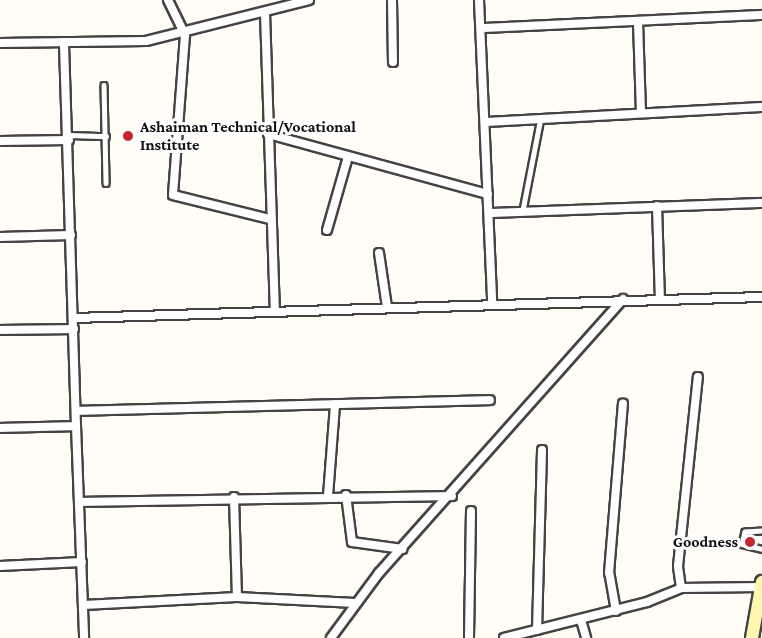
<!DOCTYPE html>
<html>
<head>
<meta charset="utf-8">
<style>
  body { margin:0 }
  #map { position:relative; width:762px; height:638px; overflow:hidden; background:#fffdf5; font-family:"Crimson Pro",serif }
  div>[style] { position:absolute }
  .roads { filter:drop-shadow(2px 0 #444) drop-shadow(-2px 0 #444) drop-shadow(0 2px #444) drop-shadow(0 -2px #444) }
  .lane>* { height:4.5px; margin:-2.25px; padding:0 2.25px; transform-origin:2.25px; border-radius:2.25px; background:#fff }
  .street>* { height:8px; margin:-4px; padding:0 4px; transform-origin:4px; border-radius:4px; background:#fff }
  .secondary>* { height:12px; margin:-6px; padding:0 6px; transform-origin:6px; border-radius:6px; background:#fff6b0 }
  .dots>* { width:16px; height:16px; translate:-50% -50%; box-sizing:border-box; border:3px solid #fff; border-radius:50% }
  span { translate:-50% -50%; white-space:nowrap; text-align:center; line-height:1.15; -webkit-text-stroke:6px #fff; paint-order:stroke }
  .poi-label { font-size:16px; color:#111; font-weight:700 }
  .left { translate:0 -50%; text-align:left }
  .right { translate:-100% -50%; text-align:right }
</style>
</head>
<body>
<div id="map">
  <div class="roads">
    <div class="lane">
      <i style="left:104px;top:85px;width:98px;rotate:88.8deg"></i>
      <i style="left:70px;top:135px;width:36px;rotate:2deg"></i>
      <i style="left:522px;top:213px;width:95px;rotate:-79deg"></i>
      <i style="left:762px;top:531px;width:17px;rotate:177deg"></i>
      <i style="left:745px;top:532px;width:12px;rotate:104deg"></i>
      <i style="left:742px;top:544px;width:21px;rotate:14deg"></i>
    </div>
    <div class="street">
      <i style="left:168px;top:0;width:39px;rotate:64deg"></i>
      <i style="left:185px;top:35px;width:160px;rotate:94.3deg"></i>
      <i style="left:173px;top:195px;width:99px;rotate:14deg"></i>
      <i style="left:392px;top:0;width:62px;rotate:89.1deg"></i>
      <i style="left:479px;top:0;width:303px;rotate:87.5deg"></i>
      <i style="left:265px;top:13px;width:296px;rotate:88.1deg"></i>
      <i style="left:638px;top:22px;width:89px;rotate:88.1deg"></i>
      <i style="left:483px;top:28px;width:279px;rotate:-2.7deg"></i>
      <i style="left:0;top:43px;width:146px;rotate:-0.8deg"></i>
      <i style="left:146px;top:41px;width:168px;rotate:-14.1deg"></i>
      <i style="left:486px;top:122px;width:276px;rotate:-3.1deg"></i>
      <i style="left:268px;top:134px;width:228px;rotate:15.3deg"></i>
      <i style="left:0;top:141px;width:69px;rotate:-0.8deg"></i>
      <i style="left:657px;top:206px;width:94px;rotate:88.2deg"></i>
      <i style="left:489px;top:213px;width:273px;rotate:-2.1deg"></i>
      <i style="left:327px;top:230px;width:76px;rotate:-74deg"></i>
      <i style="left:0;top:237px;width:71px;rotate:-1.6deg"></i>
      <i style="left:379px;top:253px;width:55px;rotate:81.6deg"></i>
      <i style="left:74px;top:318px;width:688px;rotate:-1.75deg"></i>
      <i style="left:0;top:330px;width:74px;rotate:-0.8deg"></i>
      <i style="left:77px;top:411px;width:413px;rotate:-1.5deg"></i>
      <i style="left:76px;top:426px;width:212px;rotate:87.8deg"></i>
      <i style="left:0;top:428px;width:76px;rotate:-1.5deg"></i>
      <i style="left:76px;top:426px;width:384px;rotate:-91.8deg"></i>
      <i style="left:346px;top:495px;width:47px;rotate:82.7deg"></i>
      <i style="left:352px;top:542px;width:51px;rotate:7.8deg"></i>
      <i style="left:328px;top:496px;width:92px;rotate:-85.6deg"></i>
      <i style="left:234px;top:497px;width:100px;rotate:88.3deg"></i>
      <i style="left:80px;top:502px;width:372px;rotate:-0.9deg"></i>
      <i style="left:0;top:566px;width:82px;rotate:-2.8deg"></i>
      <i style="left:681px;top:588px;width:22px;rotate:-98deg"></i>
      <i style="left:678px;top:566px;width:190px;rotate:-84deg"></i>
      <i style="left:84px;top:605px;width:153px;rotate:-3deg"></i>
      <i style="left:237px;top:597px;width:118px;rotate:2.9deg"></i>
      <i style="left:616px;top:611px;width:39px;rotate:-100deg"></i>
      <i style="left:609px;top:573px;width:170px;rotate:-85.3deg"></i>
      <i style="left:581px;top:620px;width:19px;rotate:74deg"></i>
      <i style="left:537px;top:630px;width:180px;rotate:-88.4deg"></i>
      <i style="left:331px;top:638px;width:81px;rotate:-53.6deg"></i>
      <i style="left:379px;top:573px;width:367px;rotate:-48.3deg"></i>
      <i style="left:469px;top:638px;width:127px;rotate:-89.1deg"></i>
      <i style="left:504px;top:638px;width:147px;rotate:-14.1deg"></i>
      <i style="left:647px;top:602px;width:37px;rotate:-22deg"></i>
      <i style="left:681px;top:588px;width:80px;rotate:-0.7deg"></i>
    </div>
    <div class="secondary">
      <i style="left:752px;top:638px;width:57px;rotate:-79.9deg"></i>
    </div>
  </div>
  <div class="dots">
    <i style="left:128px;top:136px;background:#c4262e"></i>
    <i style="left:750px;top:542px;background:#c4262e"></i>
  </div>
  <div class="poi-label">
    <span class="left" style="left:140px;top:136px">Ashaiman Technical/Vocational<br>Institute</span>
    <span class="right" style="left:738px;top:542px">Goodness</span>
  </div>
</div>
</body>
</html>
